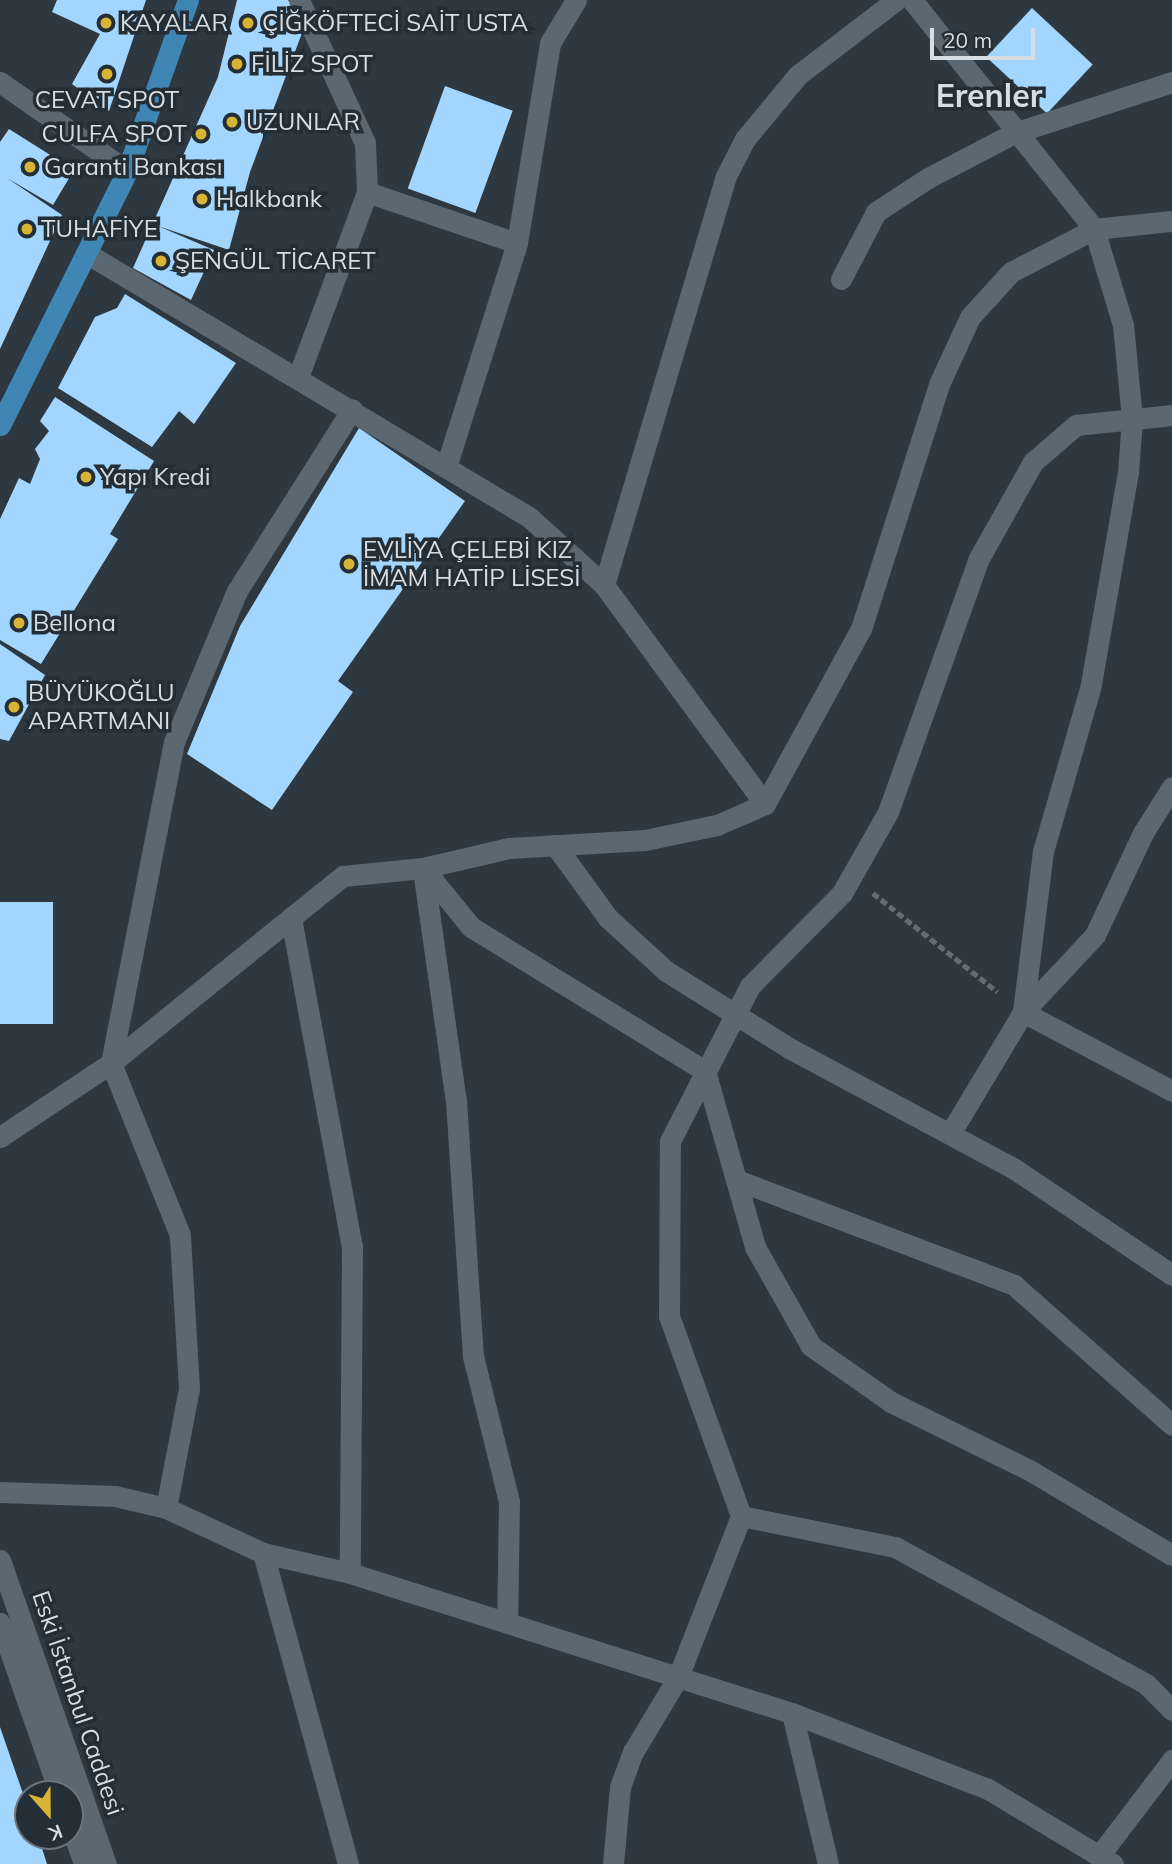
<!DOCTYPE html>
<html>
<head>
<meta charset="utf-8">
<style>
  body { margin:0 }
  #map { position:relative; width:1172px; height:1864px; overflow:hidden; background:#2e3841; font-family:Mulish,sans-serif }
  div>[style] { position:absolute }
  .building>* { inset:0; background:#a3d6fe; transform-origin:0 0 }
  .path>* { height:4.5px; margin-top:-2.25px; transform-origin:0; background:repeating-linear-gradient(90deg,#646d75 0 7px,transparent 0 10.5px) }
  .minor>* { height:21px; margin:-10.5px; padding:0 10.5px; transform-origin:10.5px; border-radius:10.5px; background:#5b6771 }
  .secondary>* { height:21px; margin:-10.5px; padding:0 10.5px; transform-origin:10.5px; border-radius:10.5px; background:#5b6771 }
  .primary>* { height:21px; margin:-10.5px; padding:0 10.5px; transform-origin:10.5px; border-radius:10.5px; background:#3f86b5 }
  .dots>* { width:19px; height:19px; translate:-50% -50%; box-sizing:border-box; border:4px solid #242e37; border-radius:50% }
  span { translate:-50% -50%; white-space:nowrap; text-align:center; line-height:1.15; -webkit-text-stroke:7px #242e37; paint-order:stroke }
  .poi-label { font-size:24px; color:#d7dee3 }
  .left { translate:0 -50%; text-align:left }
  .right { translate:-100% -50%; text-align:right }
  .street-label { font-size:24px; color:#d7dee3 }
  .district-label { font-size:32px; color:#d7dee3; font-weight:700 }
  .north { position:absolute; left:14px; top:1780px; width:70px; height:70px; box-sizing:border-box; background:#242e37; border:2px solid #6c747c; border-radius:50%; rotate:159deg; font-size:19px; font-weight:700; line-height:28px; text-align:center; color:#d7dee3 }
  .north::after { content:''; display:block; margin:auto; width:24px; height:32px; background:#d8b434; clip-path:polygon(50% 0,100% 100%,50% 72%,0 100%) }
  .scale { position:absolute; left:930px; top:28px; width:105px; height:32px; box-sizing:border-box; border:4px solid #d7dee3; border-top:0; padding-left:9px; font-size:21px; line-height:24px; white-space:nowrap; color:#d7dee3; -webkit-text-stroke:5px #242e37; paint-order:stroke }
</style>
</head>
<body>
<div id="map">
  <div class="building">
    <i style="clip-path:polygon(57px 0,146px 0,109px 111px,72px 84px,100px 34px,52px 12px)"></i>
    <i style="clip-path:polygon(237px 0,288px 0,305px 25px,250px 172px,229px 250px,158px 226px,214px 250px,191px 300px,133px 268px,218px 77px)"></i>
    <i style="left:1032px;top:8px;width:83px;height:67px;rotate:43deg"></i>
    <i style="left:445px;top:86px;width:72px;height:109px;rotate:20deg"></i>
    <i style="clip-path:polygon(9px 129px,74px 170px,53px 205px,7px 178px,62px 215px,0 349px,0 142px)"></i>
    <i style="clip-path:polygon(125px 294px,236px 363px,194px 424px,179px 411px,152px 447px,58px 388px,95px 317px,117px 308px)"></i>
    <i style="clip-path:polygon(55px 397px,154px 461px,110px 534px,118px 539px,41px 664px,0 640px,0 519px,19px 478px,30px 484px,40px 459px,35px 449px,49px 431px,40px 421px)"></i>
    <i style="clip-path:polygon(359px 428px,465px 501px,338px 681px,353px 692px,272px 810px,187px 754px,240px 626px)"></i>
    <i style="clip-path:polygon(0 644px,45px 675px,9px 741px,0 739px)"></i>
    <i style="left:0;top:902px;width:53px;height:122px"></i>
    <i style="clip-path:polygon(0 1727px,28px 1808px,28px 1836px,38px 1836px,47px 1864px,0 1864px)"></i>
  </div>
  <div class="path">
    <i style="left:873px;top:893px;width:159px;rotate:38.4deg"></i>
  </div>
  <div class="minor">
    <i style="left:299px;top:0;width:157px;rotate:65.2deg"></i>
    <i style="left:365px;top:143px;width:49px;rotate:87.7deg"></i>
    <i style="left:367px;top:192px;width:158px;rotate:18.8deg"></i>
    <i style="left:912px;top:0;width:293px;rotate:51.5deg"></i>
    <i style="left:1094px;top:229px;width:100px;rotate:73.2deg"></i>
    <i style="left:1123px;top:325px;width:94px;rotate:84.5deg"></i>
    <i style="left:1132px;top:419px;width:53px;rotate:94.3deg"></i>
    <i style="left:1128px;top:472px;width:216px;rotate:99.9deg"></i>
    <i style="left:1091px;top:685px;width:173px;rotate:106.1deg"></i>
    <i style="left:1043px;top:851px;width:162px;rotate:97.1deg"></i>
    <i style="left:0;top:82px;width:155px;rotate:35deg"></i>
    <i style="left:86px;top:253px;width:516px;rotate:30.79deg"></i>
    <i style="left:529px;top:517px;width:101px;rotate:42.2deg"></i>
    <i style="left:604px;top:585px;width:272px;rotate:53.7deg"></i>
    <i style="left:841px;top:279px;width:76px;rotate:-62.4deg"></i>
    <i style="left:876px;top:212px;width:62px;rotate:-33.2deg"></i>
    <i style="left:928px;top:178px;width:97px;rotate:-27.6deg"></i>
    <i style="left:1014px;top:133px;width:166px;rotate:-17.9deg"></i>
    <i style="left:298px;top:377px;width:197px;rotate:-69.5deg"></i>
    <i style="left:446px;top:467px;width:235px;rotate:-72.4deg"></i>
    <i style="left:517px;top:243px;width:203px;rotate:-80.6deg"></i>
    <i style="left:550px;top:43px;width:50px;rotate:-58.8deg"></i>
    <i style="left:604px;top:585px;width:425px;rotate:-73.4deg"></i>
    <i style="left:725px;top:178px;width:44px;rotate:-62.9deg"></i>
    <i style="left:745px;top:139px;width:83px;rotate:-50.4deg"></i>
    <i style="left:798px;top:75px;width:123px;rotate:-37.4deg"></i>
    <i style="left:555px;top:845px;width:90px;rotate:54deg"></i>
    <i style="left:608px;top:918px;width:79px;rotate:42.4deg"></i>
    <i style="left:666px;top:971px;width:145px;rotate:32deg"></i>
    <i style="left:789px;top:1048px;width:254px;rotate:28.2deg"></i>
    <i style="left:1013px;top:1168px;width:192px;rotate:33.9deg"></i>
    <i style="left:423px;top:868px;width:76px;rotate:50.9deg"></i>
    <i style="left:471px;top:927px;width:275px;rotate:31.6deg"></i>
    <i style="left:705px;top:1071px;width:183px;rotate:74.1deg"></i>
    <i style="left:755px;top:1247px;width:114px;rotate:60.5deg"></i>
    <i style="left:811px;top:1346px;width:98px;rotate:35deg"></i>
    <i style="left:891px;top:1402px;width:156px;rotate:26.2deg"></i>
    <i style="left:1031px;top:1471px;width:164px;rotate:30.8deg"></i>
    <i style="left:423px;top:870px;width:233px;rotate:81.9deg"></i>
    <i style="left:456px;top:1101px;width:256px;rotate:86.2deg"></i>
    <i style="left:473px;top:1356px;width:150px;rotate:76.1deg"></i>
    <i style="left:509px;top:1502px;width:121px;rotate:90.9deg"></i>
    <i style="left:291px;top:918px;width:334px;rotate:79.5deg"></i>
    <i style="left:352px;top:1246px;width:327px;rotate:90.4deg"></i>
    <i style="left:1023px;top:1012px;width:169px;rotate:27.9deg"></i>
    <i style="left:951px;top:1132px;width:140px;rotate:-59deg"></i>
    <i style="left:1023px;top:1012px;width:105px;rotate:-46.9deg"></i>
    <i style="left:1095px;top:935px;width:113px;rotate:-64.8deg"></i>
    <i style="left:1143px;top:833px;width:54px;rotate:-57.8deg"></i>
    <i style="left:0;top:1137px;width:133px;rotate:-33.7deg"></i>
    <i style="left:111px;top:1063px;width:298px;rotate:-38.9deg"></i>
    <i style="left:343px;top:876px;width:80px;rotate:-5.7deg"></i>
    <i style="left:423px;top:868px;width:88px;rotate:-13.1deg"></i>
    <i style="left:509px;top:848px;width:136px;rotate:-3.4deg"></i>
    <i style="left:645px;top:840px;width:74px;rotate:-11.8deg"></i>
    <i style="left:717px;top:825px;width:52px;rotate:-23.6deg"></i>
    <i style="left:765px;top:804px;width:200px;rotate:-61.3deg"></i>
    <i style="left:861px;top:629px;width:259px;rotate:-72.3deg"></i>
    <i style="left:940px;top:382px;width:72px;rotate:-65.2deg"></i>
    <i style="left:970px;top:317px;width:61px;rotate:-47.7deg"></i>
    <i style="left:1011px;top:272px;width:93px;rotate:-27.4deg"></i>
    <i style="left:1094px;top:229px;width:78px;rotate:-5.9deg"></i>
    <i style="left:742px;top:1182px;width:291px;rotate:20.7deg"></i>
    <i style="left:1014px;top:1285px;width:211px;rotate:41.5deg"></i>
    <i style="left:0;top:1492px;width:115px;rotate:2deg"></i>
    <i style="left:115px;top:1496px;width:52px;rotate:13.2deg"></i>
    <i style="left:166px;top:1508px;width:107px;rotate:24.9deg"></i>
    <i style="left:263px;top:1553px;width:89px;rotate:12.9deg"></i>
    <i style="left:350px;top:1573px;width:464px;rotate:17.6deg"></i>
    <i style="left:792px;top:1713px;width:210px;rotate:21.2deg"></i>
    <i style="left:988px;top:1789px;width:146px;rotate:31deg"></i>
    <i style="left:166px;top:1508px;width:122px;rotate:-79.1deg"></i>
    <i style="left:189px;top:1388px;width:153px;rotate:-93.4deg"></i>
    <i style="left:180px;top:1235px;width:185px;rotate:-111.9deg"></i>
    <i style="left:111px;top:1063px;width:327px;rotate:-78.9deg"></i>
    <i style="left:174px;top:742px;width:164px;rotate:-67.4deg"></i>
    <i style="left:237px;top:591px;width:215px;rotate:-57.7deg"></i>
    <i style="left:741px;top:1516px;width:213px;rotate:-109.8deg"></i>
    <i style="left:669px;top:1316px;width:175px;rotate:-89.7deg"></i>
    <i style="left:670px;top:1141px;width:174px;rotate:-62.7deg"></i>
    <i style="left:750px;top:986px;width:131px;rotate:-45.3deg"></i>
    <i style="left:842px;top:893px;width:93px;rotate:-60.4deg"></i>
    <i style="left:888px;top:812px;width:268px;rotate:-70.3deg"></i>
    <i style="left:978px;top:560px;width:112px;rotate:-60.7deg"></i>
    <i style="left:1033px;top:462px;width:57px;rotate:-40.7deg"></i>
    <i style="left:1076px;top:425px;width:97px;rotate:-5.9deg"></i>
    <i style="left:263px;top:1553px;width:322px;rotate:74.7deg"></i>
    <i style="left:792px;top:1713px;width:155px;rotate:76.6deg"></i>
    <i style="left:1102px;top:1852px;width:116px;rotate:-52.7deg"></i>
    <i style="left:613px;top:1864px;width:77px;rotate:-84.8deg"></i>
    <i style="left:620px;top:1787px;width:37px;rotate:-70deg"></i>
    <i style="left:633px;top:1752px;width:87px;rotate:-59deg"></i>
    <i style="left:678px;top:1677px;width:173px;rotate:-68.6deg"></i>
    <i style="left:741px;top:1516px;width:157px;rotate:11.4deg"></i>
    <i style="left:895px;top:1547px;width:286px;rotate:28.6deg"></i>
    <i style="left:1146px;top:1684px;width:37px;rotate:45deg"></i>
  </div>
  <div class="secondary">
    <i style="left:0;top:1560px;width:322px;rotate:70.8deg"></i>
    <i style="left:0;top:1623px;width:181px;rotate:70.7deg"></i>
    <i style="left:70px;top:1823px;width:43px;rotate:71.1deg"></i>
  </div>
  <div class="primary">
    <i style="left:0;top:425px;width:284px;rotate:-63.4deg"></i>
    <i style="left:127px;top:171px;width:182px;rotate:-70.4deg"></i>
  </div>
  <div class="dots">
    <i style="left:106px;top:23px;background:#d8b434"></i>
    <i style="left:248px;top:23px;background:#d8b434"></i>
    <i style="left:237px;top:64px;background:#d8b434"></i>
    <i style="left:107px;top:74px;background:#d8b434"></i>
    <i style="left:232px;top:122px;background:#d8b434"></i>
    <i style="left:201px;top:134px;background:#d8b434"></i>
    <i style="left:30px;top:167px;background:#d8b434"></i>
    <i style="left:202px;top:199px;background:#d8b434"></i>
    <i style="left:27px;top:229px;background:#d8b434"></i>
    <i style="left:161px;top:261px;background:#d8b434"></i>
    <i style="left:86px;top:477px;background:#d8b434"></i>
    <i style="left:349px;top:564px;background:#d8b434"></i>
    <i style="left:19px;top:623px;background:#d8b434"></i>
    <i style="left:14px;top:707px;background:#d8b434"></i>
  </div>
  <div class="poi-label">
    <span class="left" style="left:120px;top:23px">KAYALAR</span>
    <span class="left" style="left:262px;top:23px">ÇİĞKÖFTECİ SAİT USTA</span>
    <span class="left" style="left:251px;top:64px">FİLİZ SPOT</span>
    <span style="left:107px;top:100px">CEVAT SPOT</span>
    <span class="left" style="left:246px;top:122px">UZUNLAR</span>
    <span class="right" style="left:187px;top:134px">CULFA SPOT</span>
    <span class="left" style="left:44px;top:167px">Garanti Bankası</span>
    <span class="left" style="left:216px;top:199px">Halkbank</span>
    <span class="left" style="left:41px;top:229px">TUHAFİYE</span>
    <span class="left" style="left:175px;top:261px">ŞENGÜL TİCARET</span>
    <span class="left" style="left:100px;top:477px">Yapı Kredi</span>
    <span class="left" style="left:363px;top:564px">EVLİYA ÇELEBİ KIZ<br>İMAM HATİP LİSESİ</span>
    <span class="left" style="left:33px;top:623px">Bellona</span>
    <span class="left" style="left:28px;top:707px">BÜYÜKOĞLU<br>APARTMANI</span>
  </div>
  <div class="street-label">
    <span style="left:78px;top:1703px;rotate:71deg">Eski İstanbul Caddesi</span>
  </div>
  <div class="district-label">
    <span style="left:989px;top:95px">Erenler</span>
  </div>
  <div class="north">K</div>
  <div class="scale">20 m</div>
</div>
</body>
</html>
